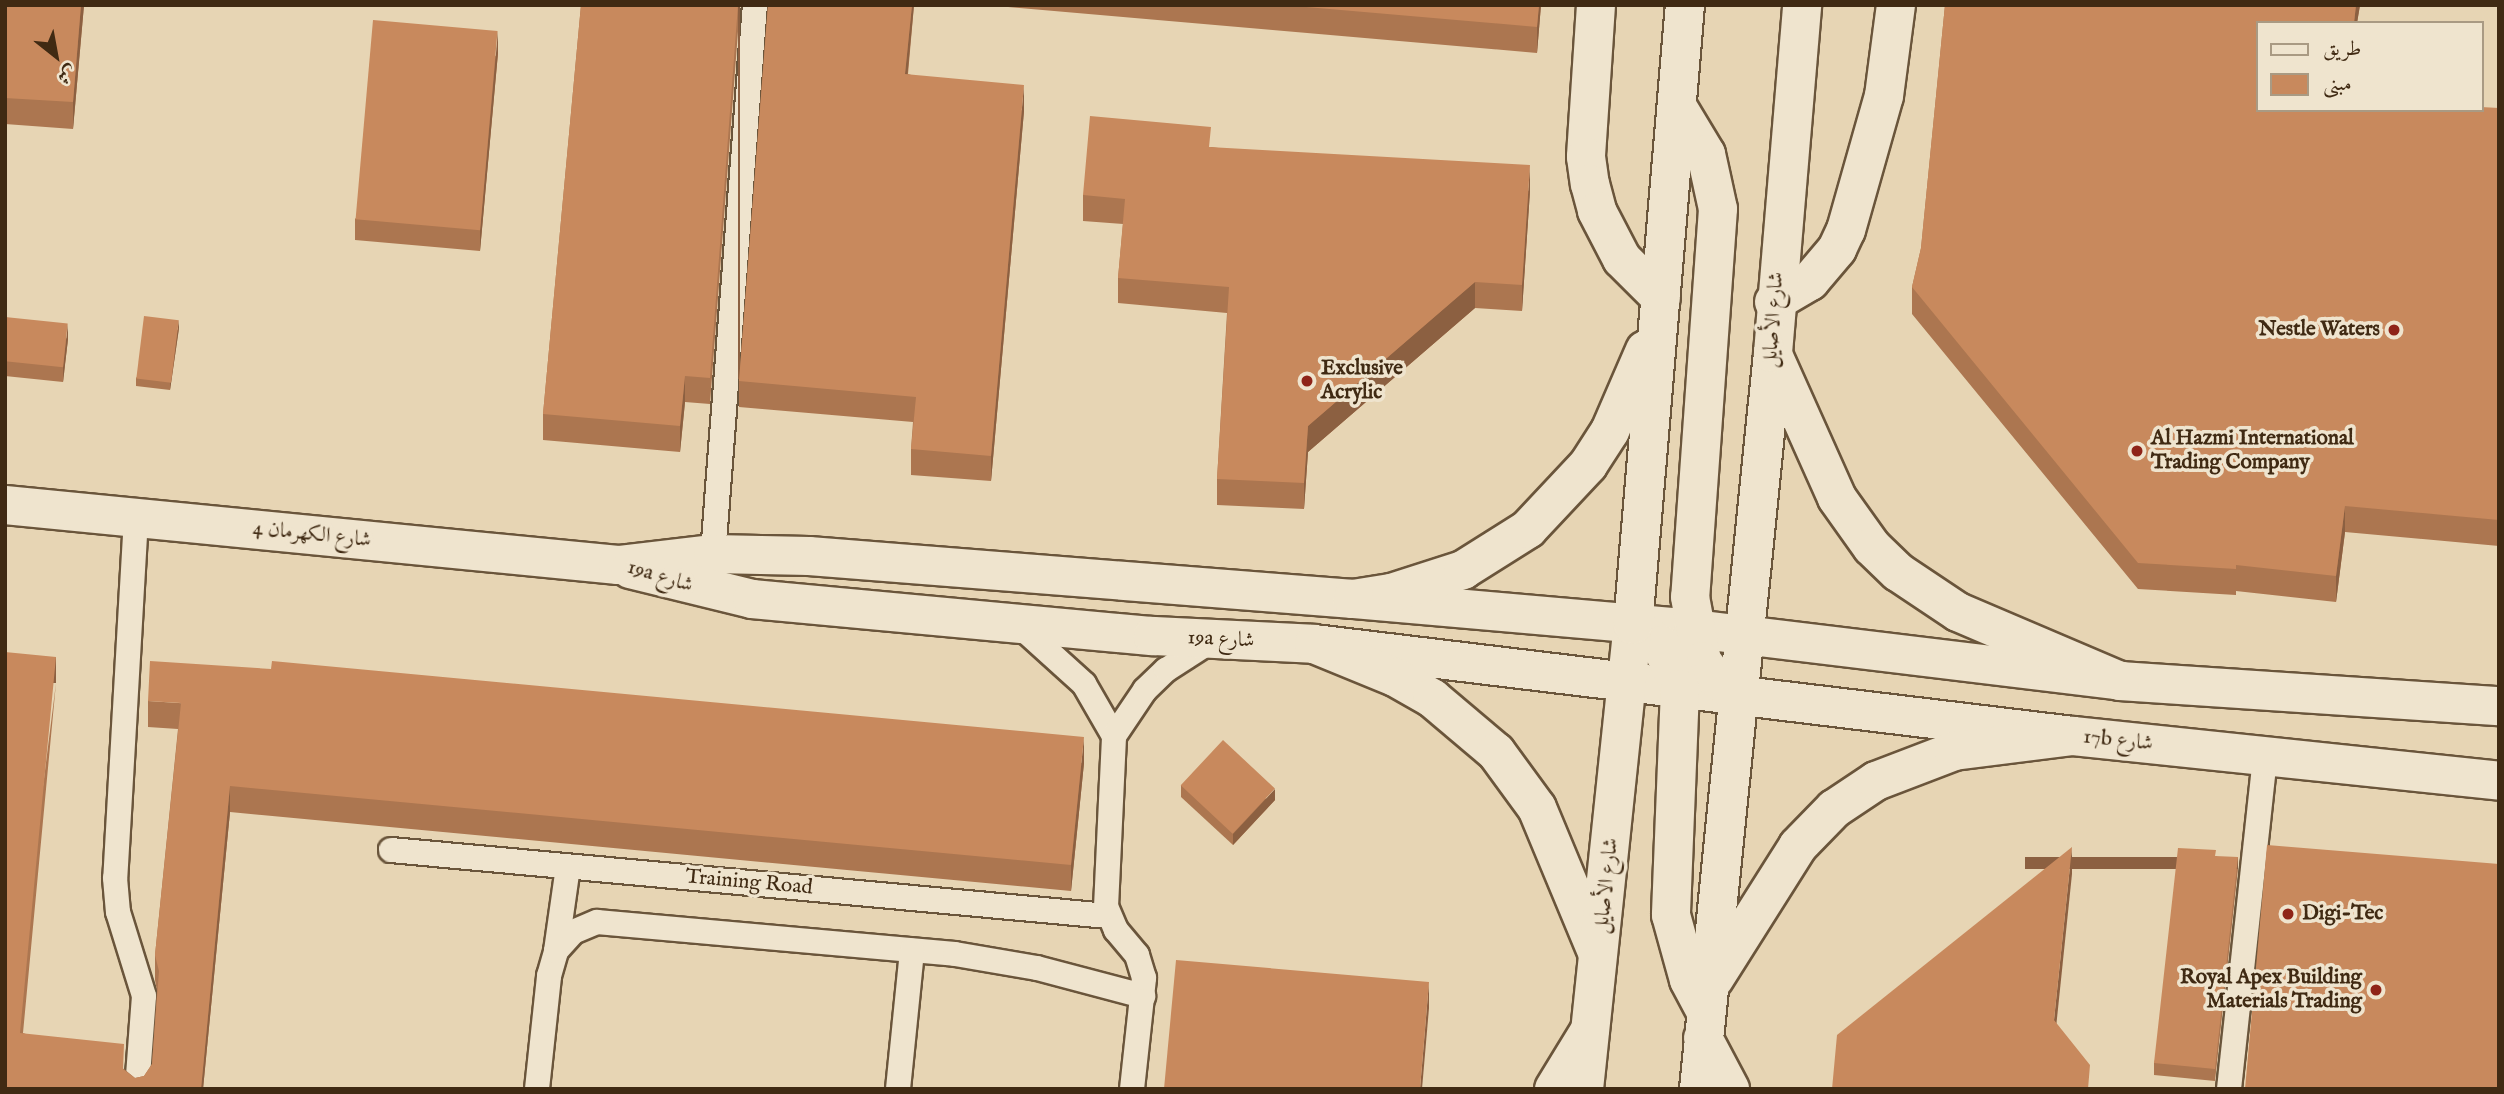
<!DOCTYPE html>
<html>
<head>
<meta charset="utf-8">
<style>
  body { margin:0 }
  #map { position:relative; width:2504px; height:1094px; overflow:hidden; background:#e7d5b4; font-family:"IM FELL English",Amiri,serif }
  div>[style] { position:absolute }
  .roads { filter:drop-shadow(2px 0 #6a553b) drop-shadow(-2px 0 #6a553b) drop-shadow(0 2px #6a553b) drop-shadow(0 -2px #6a553b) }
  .service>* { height:24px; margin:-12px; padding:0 12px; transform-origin:12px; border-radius:12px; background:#efe4ce }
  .minor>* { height:38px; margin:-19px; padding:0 19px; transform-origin:19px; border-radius:19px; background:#efe4ce }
  .secondary>* { height:38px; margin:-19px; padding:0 19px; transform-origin:19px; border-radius:19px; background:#efe4ce }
  .wall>* { inset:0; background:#ac7650 }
  .shaded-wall>* { inset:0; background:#8c6041; transform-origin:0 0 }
  .building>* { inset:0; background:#c8895d; transform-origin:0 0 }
  .dots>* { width:19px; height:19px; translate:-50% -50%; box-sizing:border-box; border:4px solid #efe4ce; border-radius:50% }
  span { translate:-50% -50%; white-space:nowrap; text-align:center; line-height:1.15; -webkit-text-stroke:7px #efe4ce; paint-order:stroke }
  .street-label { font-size:21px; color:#402a13 }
  .poi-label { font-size:21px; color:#402a13; font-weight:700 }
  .right { translate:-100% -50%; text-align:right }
  .left { translate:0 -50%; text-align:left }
  .frame { position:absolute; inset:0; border:7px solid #402a13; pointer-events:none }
  .legend { position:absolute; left:2256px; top:21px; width:228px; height:91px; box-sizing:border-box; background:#efe4ce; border:2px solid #a99a83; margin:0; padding:9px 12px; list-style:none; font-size:21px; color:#402a13 }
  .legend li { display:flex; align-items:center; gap:14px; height:35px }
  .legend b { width:35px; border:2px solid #a99a83 }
  .north { position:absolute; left:21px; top:21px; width:70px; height:70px; -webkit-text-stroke:5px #efe4ce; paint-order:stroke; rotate:149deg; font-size:19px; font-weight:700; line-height:28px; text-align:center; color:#402a13 }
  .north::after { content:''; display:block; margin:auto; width:24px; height:32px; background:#402a13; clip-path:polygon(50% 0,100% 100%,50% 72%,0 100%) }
</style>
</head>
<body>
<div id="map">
  <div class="roads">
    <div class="service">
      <i style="left:136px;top:518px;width:361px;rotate:93.3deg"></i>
      <i style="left:115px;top:878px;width:34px;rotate:85deg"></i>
      <i style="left:118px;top:912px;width:88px;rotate:72.8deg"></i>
      <i style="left:144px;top:996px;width:93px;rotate:94.3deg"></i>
      <i style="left:713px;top:554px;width:551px;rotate:-85.63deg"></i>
      <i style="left:1021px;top:627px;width:85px;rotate:42.1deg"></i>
      <i style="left:1084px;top:684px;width:60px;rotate:60deg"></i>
      <i style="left:391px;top:850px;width:720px;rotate:5.26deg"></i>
      <i style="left:556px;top:951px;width:85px;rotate:-81.9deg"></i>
      <i style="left:537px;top:1089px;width:114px;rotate:-83.9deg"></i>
      <i style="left:549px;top:976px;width:26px;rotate:-74deg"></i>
      <i style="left:556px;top:951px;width:25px;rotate:-48deg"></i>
      <i style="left:573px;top:932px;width:26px;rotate:-23deg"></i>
      <i style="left:597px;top:922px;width:359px;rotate:5.1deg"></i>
      <i style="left:955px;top:954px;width:83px;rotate:9.7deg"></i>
      <i style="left:1037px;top:968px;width:110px;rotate:14.8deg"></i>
      <i style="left:898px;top:1089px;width:139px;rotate:-84.2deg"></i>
      <i style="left:1132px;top:1089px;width:112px;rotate:-83.8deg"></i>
      <i style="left:1144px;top:978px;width:24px;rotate:-107deg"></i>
      <i style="left:1137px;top:955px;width:33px;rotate:-130deg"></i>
      <i style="left:1116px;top:930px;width:25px;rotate:-113deg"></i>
      <i style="left:1106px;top:907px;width:171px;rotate:-87.3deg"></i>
      <i style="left:1114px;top:736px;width:55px;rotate:-56deg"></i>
      <i style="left:1145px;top:690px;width:29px;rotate:-44deg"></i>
      <i style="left:1166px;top:670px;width:54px;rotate:-32.8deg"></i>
      <i style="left:2229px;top:1089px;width:335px;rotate:-83.8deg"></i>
    </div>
    <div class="minor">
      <i style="left:1596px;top:5px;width:152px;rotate:93.8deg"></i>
      <i style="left:1586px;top:157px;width:27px;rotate:82deg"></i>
      <i style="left:1590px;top:184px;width:28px;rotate:75deg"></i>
      <i style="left:1597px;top:211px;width:54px;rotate:62.5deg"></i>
      <i style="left:1622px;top:259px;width:55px;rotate:45deg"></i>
      <i style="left:1774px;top:302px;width:42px;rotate:-30.3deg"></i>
      <i style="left:1810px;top:281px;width:42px;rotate:-49.8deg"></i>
      <i style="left:1837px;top:249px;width:21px;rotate:-65deg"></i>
      <i style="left:1846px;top:230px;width:139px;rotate:-74.2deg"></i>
      <i style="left:1884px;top:96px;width:92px;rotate:-82.5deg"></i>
      <i style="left:5px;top:505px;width:616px;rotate:5.59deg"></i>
      <i style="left:618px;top:565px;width:96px;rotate:-6.6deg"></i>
      <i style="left:713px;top:554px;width:96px;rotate:1.2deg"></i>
      <i style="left:809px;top:556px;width:546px;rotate:4.52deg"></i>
      <i style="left:1353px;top:599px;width:341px;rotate:5deg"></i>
      <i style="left:1693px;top:629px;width:430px;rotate:6.9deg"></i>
      <i style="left:2120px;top:681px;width:380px;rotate:3.8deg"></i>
      <i style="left:630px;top:569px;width:126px;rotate:13.8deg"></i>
      <i style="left:752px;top:599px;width:403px;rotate:5.3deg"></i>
      <i style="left:1153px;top:636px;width:161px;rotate:2.8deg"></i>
      <i style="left:1314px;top:644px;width:765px;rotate:6.91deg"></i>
      <i style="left:2073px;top:736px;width:428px;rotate:6deg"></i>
      <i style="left:1703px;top:1038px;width:58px;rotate:62.1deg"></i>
      <i style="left:1554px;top:1089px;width:69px;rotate:-58.6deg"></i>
    </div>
    <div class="secondary">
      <i style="left:1677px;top:106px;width:56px;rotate:58.9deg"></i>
      <i style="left:1706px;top:154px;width:56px;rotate:77.7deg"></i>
      <i style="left:1718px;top:209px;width:389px;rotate:94.1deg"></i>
      <i style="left:1690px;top:597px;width:65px;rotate:79.4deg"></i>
      <i style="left:1702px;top:661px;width:17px;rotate:54deg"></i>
      <i style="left:1712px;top:675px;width:32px;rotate:39deg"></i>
      <i style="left:1774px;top:357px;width:154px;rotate:65.9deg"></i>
      <i style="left:1837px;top:498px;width:60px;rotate:54.5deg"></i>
      <i style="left:1872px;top:547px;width:36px;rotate:44deg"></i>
      <i style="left:1898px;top:572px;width:72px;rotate:33.7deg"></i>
      <i style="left:1958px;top:612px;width:176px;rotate:23.1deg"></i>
      <i style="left:1353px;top:599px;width:38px;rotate:-9deg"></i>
      <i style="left:1391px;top:593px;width:76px;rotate:-17.7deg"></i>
      <i style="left:1463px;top:570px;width:77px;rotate:-32.2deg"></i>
      <i style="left:1528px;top:529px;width:88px;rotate:-46.8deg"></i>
      <i style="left:1588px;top:465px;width:40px;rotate:-57.1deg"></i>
      <i style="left:1610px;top:431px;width:88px;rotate:-66.6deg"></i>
      <i style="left:1633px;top:625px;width:34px;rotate:36deg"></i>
      <i style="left:1661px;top:645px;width:48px;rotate:66.6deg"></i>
      <i style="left:1680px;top:689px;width:226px;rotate:92.3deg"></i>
      <i style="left:1671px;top:915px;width:67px;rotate:74.5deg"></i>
      <i style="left:1689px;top:980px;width:34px;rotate:62deg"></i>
      <i style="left:1314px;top:644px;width:87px;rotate:22.2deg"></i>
      <i style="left:1395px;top:677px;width:43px;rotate:29.6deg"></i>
      <i style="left:1432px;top:698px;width:84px;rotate:40.2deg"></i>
      <i style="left:1496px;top:752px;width:69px;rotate:53.8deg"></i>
      <i style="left:1537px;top:808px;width:156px;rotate:67.4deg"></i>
      <i style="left:1714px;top:979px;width:157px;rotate:-57.7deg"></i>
      <i style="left:1798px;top:846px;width:52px;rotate:-45.8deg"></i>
      <i style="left:1834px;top:809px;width:50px;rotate:-33.7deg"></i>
      <i style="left:1876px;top:781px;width:84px;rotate:-21deg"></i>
      <i style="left:1954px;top:751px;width:120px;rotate:-7.2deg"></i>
      <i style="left:1584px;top:1089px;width:467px;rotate:-84deg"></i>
      <i style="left:1633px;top:625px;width:622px;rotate:-85.21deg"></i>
      <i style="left:1699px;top:1089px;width:740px;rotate:-84.26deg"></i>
      <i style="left:1773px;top:353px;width:349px;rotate:-85.2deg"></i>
    </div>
  </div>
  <div class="wall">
    <i style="clip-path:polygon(5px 5px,84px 5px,73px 129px,5px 124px)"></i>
    <i style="clip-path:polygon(581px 5px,740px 5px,710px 404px,685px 402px,680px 452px,543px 440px,543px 414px)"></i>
    <i style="clip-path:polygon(768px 5px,914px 5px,908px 74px,1024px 111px,991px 481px,911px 475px,911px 449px,913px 422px,739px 407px,739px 381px)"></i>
    <i style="clip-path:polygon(985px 5px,1541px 5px,1537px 53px)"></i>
    <i style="clip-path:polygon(1945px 5px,2360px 5px,2357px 23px,2257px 110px,2499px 108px,2499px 546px,2345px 532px,2336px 602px,2236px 591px,2236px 595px,2138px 589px,1912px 314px,1912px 287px,1921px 248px)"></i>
    <i style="clip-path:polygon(498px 53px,480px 251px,355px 240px,355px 219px)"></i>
    <i style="clip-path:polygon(1211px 147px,1530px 191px,1522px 311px,1475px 308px,1308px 452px,1304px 509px,1217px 505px,1217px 479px,1227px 313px,1118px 303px,1118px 278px,1123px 224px,1083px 221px,1083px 195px)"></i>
    <i style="clip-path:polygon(5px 317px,68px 339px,63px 382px,5px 376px)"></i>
    <i style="clip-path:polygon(179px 328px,170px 390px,136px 386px,136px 378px)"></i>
    <i style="clip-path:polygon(56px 683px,23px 1033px,124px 1069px,135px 1078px,144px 1076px,152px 1064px,157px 991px,155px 980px,155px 955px,178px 729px,148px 727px,148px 701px,1084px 763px,1071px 891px,230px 812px,203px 1089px,5px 1089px)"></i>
    <i style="clip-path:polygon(1181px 785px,1275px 800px,1233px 845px,1181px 797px)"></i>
    <i style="clip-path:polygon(2216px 856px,2238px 869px,2215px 1081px,2154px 1075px,2154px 1063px)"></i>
  </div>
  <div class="shaded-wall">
    <i style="clip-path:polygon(81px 5px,84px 5px,73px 129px,73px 102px)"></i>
    <i style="left:738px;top:5px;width:2px;height:374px"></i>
    <i style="clip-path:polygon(912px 5px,914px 5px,905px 100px,905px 74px)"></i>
    <i style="clip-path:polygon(1539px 5px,1541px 5px,1537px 53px,1537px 27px)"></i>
    <i style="clip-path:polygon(2356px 5px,2360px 5px,2357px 23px,2354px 23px)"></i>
    <i style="clip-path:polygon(498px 31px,498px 53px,480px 251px,480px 230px)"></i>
    <i style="clip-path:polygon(1024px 85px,1024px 111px,991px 481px,991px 456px)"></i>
    <i style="clip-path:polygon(1530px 165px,1530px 191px,1522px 311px,1522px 285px)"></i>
    <i style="clip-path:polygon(1475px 282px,1475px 308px,1308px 452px,1304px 509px,1304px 483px,1308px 426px)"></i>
    <i style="clip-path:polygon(179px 320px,179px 328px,170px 390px,170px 382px)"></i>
    <i style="clip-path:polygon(68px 324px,68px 339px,63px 382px,63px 367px)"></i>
    <i style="clip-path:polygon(685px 376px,685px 402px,680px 452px,680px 426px)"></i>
    <i style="clip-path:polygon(2345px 506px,2345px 532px,2336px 602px,2336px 576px)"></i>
    <i style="left:56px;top:657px;width:26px;height:378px;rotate:90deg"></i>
    <i style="clip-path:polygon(1084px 737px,1084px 763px,1071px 891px,1071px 865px)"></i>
    <i style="clip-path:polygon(230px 786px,230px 812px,203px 1089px,201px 1089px)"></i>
    <i style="clip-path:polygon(1275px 789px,1275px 800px,1233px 845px,1233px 834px)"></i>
    <i style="clip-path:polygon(2072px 847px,2072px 874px,2054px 1047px,2054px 1020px)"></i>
    <i style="left:2238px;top:857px;width:12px;height:213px;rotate:90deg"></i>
    <i style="clip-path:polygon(1429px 982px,1429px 1008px,1422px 1089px,1420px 1089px)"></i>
  </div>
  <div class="building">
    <i style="clip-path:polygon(5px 5px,81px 5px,73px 102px,5px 98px)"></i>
    <i style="clip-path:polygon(581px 5px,738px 5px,710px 378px,685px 376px,680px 426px,543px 414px)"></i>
    <i style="clip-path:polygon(768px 5px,912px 5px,905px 74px,1024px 85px,991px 456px,911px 449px,916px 397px,739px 381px)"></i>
    <i style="clip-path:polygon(1283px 5px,1539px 5px,1537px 27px)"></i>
    <i style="clip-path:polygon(1945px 5px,2356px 5px,2354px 23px,2257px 23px,2257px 110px,2481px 110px,2481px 107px,2499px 108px,2499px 520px,2345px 506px,2336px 576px,2236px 565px,2236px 569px,2138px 563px,1912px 287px,1921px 248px)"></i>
    <i style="left:373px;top:20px;width:125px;height:200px;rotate:5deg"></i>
    <i style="clip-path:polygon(1090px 116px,1211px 127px,1209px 147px,1530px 165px,1522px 285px,1475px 282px,1308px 426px,1304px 483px,1217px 479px,1229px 287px,1118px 278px,1125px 199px,1083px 195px)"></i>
    <i style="left:144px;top:316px;width:35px;height:63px;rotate:7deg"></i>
    <i style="left:5px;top:317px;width:63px;height:44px;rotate:6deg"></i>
    <i style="clip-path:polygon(5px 652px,56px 657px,20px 1033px,124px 1044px,123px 1069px,135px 1078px,144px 1076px,152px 1064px,159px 971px,155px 955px,181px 703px,148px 701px,150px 661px,271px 669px,272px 661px,1084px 737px,1071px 865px,230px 786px,201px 1089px,5px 1089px)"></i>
    <i style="left:1223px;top:740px;width:71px;height:62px;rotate:43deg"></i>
    <i style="clip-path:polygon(2267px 845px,2499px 864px,2499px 1089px,2245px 1089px)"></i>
    <i style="clip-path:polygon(2072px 847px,2054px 1020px,2090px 1065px,2088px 1089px,1832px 1089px,1837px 1035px)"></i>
    <i style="clip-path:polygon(2178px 848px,2216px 850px,2215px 856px,2238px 857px,2215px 1069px,2154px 1063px)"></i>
    <i style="clip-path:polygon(1176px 960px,1429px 982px,1420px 1089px,1164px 1089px)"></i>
  </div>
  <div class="dots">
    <i style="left:2394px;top:330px;background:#8f2418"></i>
    <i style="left:1307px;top:381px;background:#8f2418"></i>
    <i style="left:2137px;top:451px;background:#8f2418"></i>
    <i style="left:2288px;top:914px;background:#8f2418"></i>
    <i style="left:2376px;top:990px;background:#8f2418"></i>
  </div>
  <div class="street-label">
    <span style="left:1774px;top:320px;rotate:-86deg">شارع الأصايل</span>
    <span style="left:312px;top:535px;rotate:6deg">شارع الكهرمان 4</span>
    <span style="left:660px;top:577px;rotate:17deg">19a شارع</span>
    <span style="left:1221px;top:640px;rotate:3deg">19a شارع</span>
    <span style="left:2118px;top:741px;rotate:6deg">17b شارع</span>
    <span style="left:749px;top:883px;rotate:5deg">Training Road</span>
    <span style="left:1607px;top:886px;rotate:-84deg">شارع الأصايل</span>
  </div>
  <div class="poi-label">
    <span class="right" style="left:2380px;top:330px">Nestle Waters</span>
    <span class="left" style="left:1321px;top:381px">Exclusive<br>Acrylic</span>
    <span class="left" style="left:2151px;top:451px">Al Hazmi International<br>Trading Company</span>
    <span class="left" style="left:2302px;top:914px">Digi-Tec</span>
    <span class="right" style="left:2362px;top:990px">Royal Apex Building<br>Materials Trading</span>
  </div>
  <div class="frame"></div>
  <ul class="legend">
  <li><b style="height:9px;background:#efe4ce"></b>طريق</li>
  <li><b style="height:19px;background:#c8895d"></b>مبنى</li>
  </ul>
  <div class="north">ش</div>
</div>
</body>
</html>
